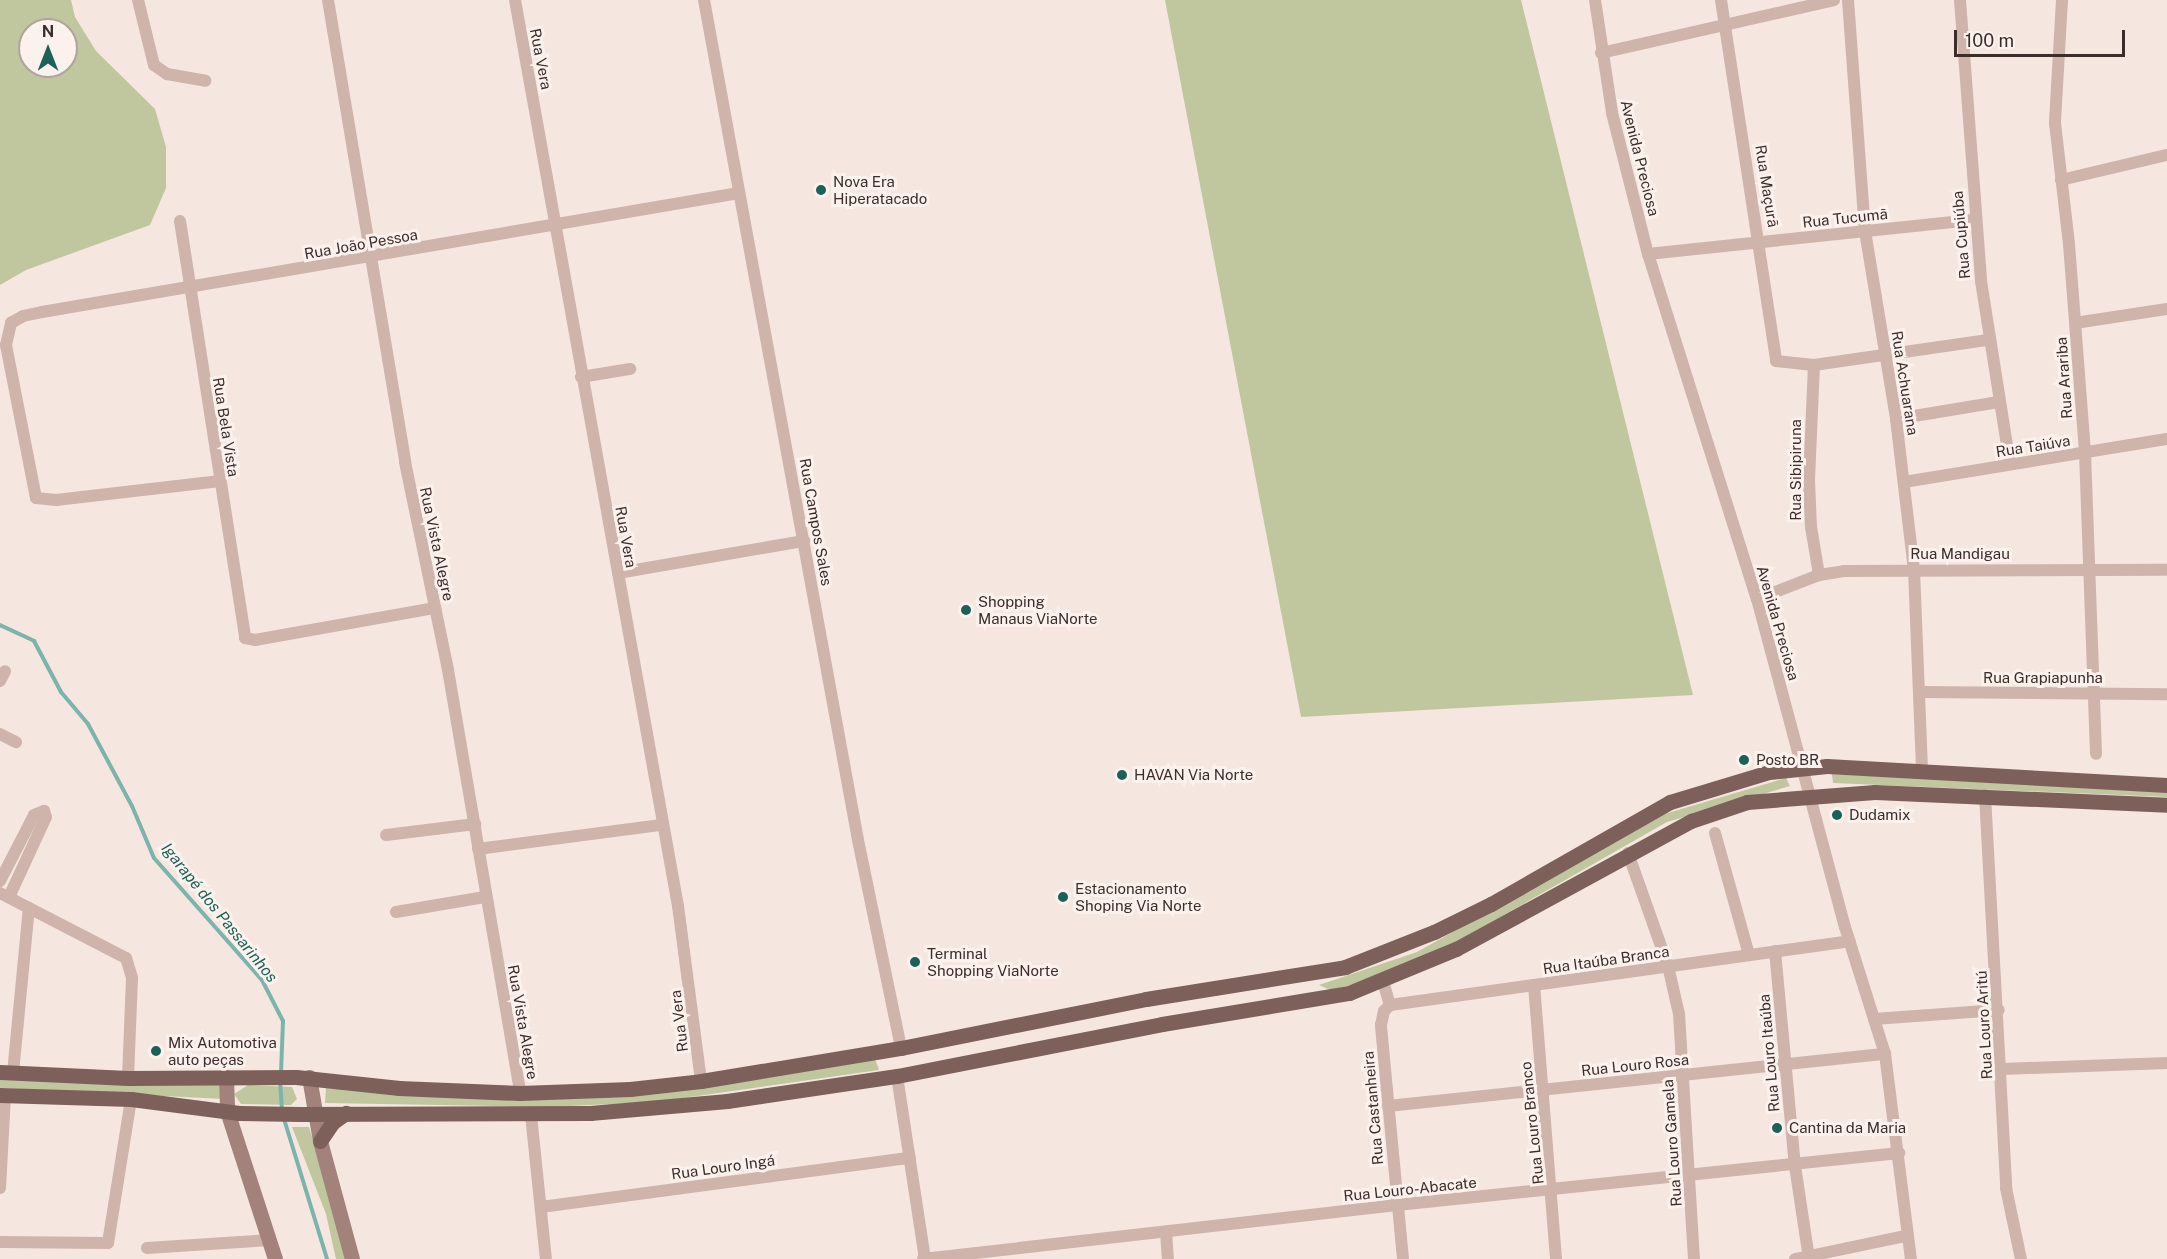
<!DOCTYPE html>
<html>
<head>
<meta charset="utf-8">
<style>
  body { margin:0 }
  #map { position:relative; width:2167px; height:1259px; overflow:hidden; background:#f5e7e0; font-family:"Public Sans",sans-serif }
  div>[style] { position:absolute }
  .green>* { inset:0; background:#c0c69e }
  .stream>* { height:4px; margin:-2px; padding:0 2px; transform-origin:2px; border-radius:2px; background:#7cb4ac }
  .street>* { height:12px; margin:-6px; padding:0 6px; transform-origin:6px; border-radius:6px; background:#ceb4aa }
  .secondary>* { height:15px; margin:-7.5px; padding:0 7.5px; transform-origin:7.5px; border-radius:7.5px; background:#a3827b }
  .primary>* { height:15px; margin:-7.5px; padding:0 7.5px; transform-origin:7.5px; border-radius:7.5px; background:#7e605a }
  .dots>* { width:16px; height:16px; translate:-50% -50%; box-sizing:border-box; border:3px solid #fcf2ed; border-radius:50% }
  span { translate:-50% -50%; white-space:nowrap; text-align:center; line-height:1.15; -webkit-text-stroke:6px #fcf2ed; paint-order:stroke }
  .street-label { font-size:15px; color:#3c2c2a }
  .poi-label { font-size:15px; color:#3c2c2a }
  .left { translate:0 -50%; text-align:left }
  .water-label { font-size:16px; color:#1c6158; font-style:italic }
  .north { position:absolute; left:18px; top:18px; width:60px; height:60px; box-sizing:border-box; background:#fcf2ed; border:2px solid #afa39f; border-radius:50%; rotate:0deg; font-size:16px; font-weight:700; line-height:24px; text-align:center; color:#3c2c2a }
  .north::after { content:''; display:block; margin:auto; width:21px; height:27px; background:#1c6158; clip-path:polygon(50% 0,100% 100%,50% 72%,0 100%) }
  .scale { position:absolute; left:1954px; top:30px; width:171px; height:27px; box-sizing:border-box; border:3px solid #3c2c2a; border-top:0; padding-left:8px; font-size:18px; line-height:21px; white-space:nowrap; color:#3c2c2a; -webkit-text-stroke:4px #fcf2ed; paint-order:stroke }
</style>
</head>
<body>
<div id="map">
  <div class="green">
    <i style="clip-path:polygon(evenodd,0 0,71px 0,75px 17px,96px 51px,155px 109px,166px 147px,166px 188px,150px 225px,26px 270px,0 285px,0 0,30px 30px,66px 30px,66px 66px,30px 66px,30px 30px)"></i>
    <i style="clip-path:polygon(1165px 0,1521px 0,1693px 695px,1301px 717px)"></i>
    <i style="clip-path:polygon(1832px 774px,2167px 790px,2167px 797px,1833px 783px)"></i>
    <i style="clip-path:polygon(1786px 778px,1790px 786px,1667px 822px,1432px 956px,1351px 985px,1330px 990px,1319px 985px,1417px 952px,1661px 815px)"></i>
    <i style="clip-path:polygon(875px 1059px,879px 1070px,655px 1102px,548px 1107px,325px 1103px,326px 1088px,548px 1097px)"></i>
    <i style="clip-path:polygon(0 1078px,224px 1081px,224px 1099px,0 1088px)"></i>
    <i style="clip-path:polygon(248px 1085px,292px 1087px,297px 1099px,291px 1105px,241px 1104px,234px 1094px)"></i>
    <i style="clip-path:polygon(292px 1127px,309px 1127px,349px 1259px,336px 1259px,326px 1214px)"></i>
  </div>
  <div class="stream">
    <i style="left:0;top:625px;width:38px;rotate:25deg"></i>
    <i style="left:34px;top:641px;width:58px;rotate:62.1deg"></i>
    <i style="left:61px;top:692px;width:42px;rotate:49.8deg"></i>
    <i style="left:88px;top:724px;width:93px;rotate:61.8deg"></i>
    <i style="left:132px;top:806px;width:56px;rotate:67.1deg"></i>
    <i style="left:154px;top:858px;width:163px;rotate:48.5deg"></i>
    <i style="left:262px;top:980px;width:46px;rotate:62.9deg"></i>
    <i style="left:283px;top:1021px;width:52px;rotate:92.2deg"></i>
    <i style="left:280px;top:1081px;width:28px;rotate:86deg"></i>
    <i style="left:284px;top:1119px;width:146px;rotate:72.9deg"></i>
  </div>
  <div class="street">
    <i style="left:138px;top:0;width:67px;rotate:76.2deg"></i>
    <i style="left:154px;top:65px;width:16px;rotate:35deg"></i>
    <i style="left:167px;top:74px;width:39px;rotate:10deg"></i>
    <i style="left:328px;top:0;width:468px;rotate:80.5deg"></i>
    <i style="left:405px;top:462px;width:212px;rotate:78.3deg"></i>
    <i style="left:448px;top:670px;width:429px;rotate:80.3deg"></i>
    <i style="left:515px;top:0;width:921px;rotate:79.8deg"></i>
    <i style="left:678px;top:906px;width:177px;rotate:82.5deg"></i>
    <i style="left:704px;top:0;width:854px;rotate:79.61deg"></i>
    <i style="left:858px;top:840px;width:212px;rotate:78.3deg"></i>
    <i style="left:1595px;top:0;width:114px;rotate:81.4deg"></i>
    <i style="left:1612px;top:113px;width:146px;rotate:75.7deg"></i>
    <i style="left:1648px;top:254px;width:362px;rotate:72.5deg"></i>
    <i style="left:1757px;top:599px;width:340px;rotate:75deg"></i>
    <i style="left:1845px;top:927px;width:133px;rotate:72.5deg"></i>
    <i style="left:1885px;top:1054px;width:207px;rotate:82.8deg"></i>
    <i style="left:1721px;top:0;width:365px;rotate:81.3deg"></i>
    <i style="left:1776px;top:361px;width:38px;rotate:6deg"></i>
    <i style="left:1814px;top:365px;width:176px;rotate:-8.2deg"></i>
    <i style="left:1848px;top:0;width:232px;rotate:85.8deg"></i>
    <i style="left:1865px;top:231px;width:191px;rotate:80.6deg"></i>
    <i style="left:1896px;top:419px;width:152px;rotate:83.2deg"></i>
    <i style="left:1914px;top:570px;width:202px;rotate:87.7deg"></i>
    <i style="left:1960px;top:0;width:282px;rotate:85.7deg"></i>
    <i style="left:1981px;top:281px;width:185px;rotate:81deg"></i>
    <i style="left:2062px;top:0;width:123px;rotate:93.3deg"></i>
    <i style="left:2055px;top:123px;width:122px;rotate:83.4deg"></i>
    <i style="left:2069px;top:244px;width:210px;rotate:85.6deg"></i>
    <i style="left:2085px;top:453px;width:301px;rotate:87.9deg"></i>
    <i style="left:1601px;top:53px;width:239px;rotate:-12.8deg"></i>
    <i style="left:2061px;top:180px;width:109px;rotate:-13.3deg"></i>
    <i style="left:180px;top:221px;width:422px;rotate:81.1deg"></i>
    <i style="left:245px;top:638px;width:10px;rotate:11deg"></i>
    <i style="left:255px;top:640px;width:183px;rotate:-10.1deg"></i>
    <i style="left:1648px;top:254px;width:328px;rotate:-6deg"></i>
    <i style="left:2075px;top:323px;width:93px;rotate:-8.7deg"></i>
    <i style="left:1814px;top:365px;width:115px;rotate:92.5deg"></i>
    <i style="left:1809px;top:480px;width:47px;rotate:87.6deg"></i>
    <i style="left:1811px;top:527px;width:49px;rotate:80.5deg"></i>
    <i style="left:581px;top:377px;width:50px;rotate:-9.3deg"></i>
    <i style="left:1896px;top:419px;width:104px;rotate:-9.4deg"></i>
    <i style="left:220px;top:481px;width:165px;rotate:173.4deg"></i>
    <i style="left:56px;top:500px;width:20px;rotate:-174deg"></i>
    <i style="left:36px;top:498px;width:156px;rotate:-101.1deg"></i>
    <i style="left:6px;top:345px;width:23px;rotate:-77deg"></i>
    <i style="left:11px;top:323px;width:14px;rotate:-30deg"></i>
    <i style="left:23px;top:316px;width:19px;rotate:-12deg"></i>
    <i style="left:42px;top:312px;width:707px;rotate:-9.69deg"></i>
    <i style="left:1904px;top:482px;width:266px;rotate:-9.3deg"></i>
    <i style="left:618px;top:573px;width:189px;rotate:-9.8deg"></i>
    <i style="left:1757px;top:599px;width:66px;rotate:-21.2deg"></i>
    <i style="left:1819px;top:575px;width:25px;rotate:-9deg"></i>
    <i style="left:1844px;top:571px;width:323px;rotate:-0.2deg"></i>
    <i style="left:0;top:681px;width:11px;rotate:-63deg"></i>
    <i style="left:1920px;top:692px;width:247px;rotate:0.5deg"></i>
    <i style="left:0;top:734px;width:18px;rotate:27deg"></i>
    <i style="left:1985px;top:795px;width:394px;rotate:86.9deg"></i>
    <i style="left:2006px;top:1188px;width:73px;rotate:78.1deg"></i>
    <i style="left:1715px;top:833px;width:127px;rotate:74.4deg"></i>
    <i style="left:386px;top:835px;width:90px;rotate:-7deg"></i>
    <i style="left:478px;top:849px;width:185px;rotate:-7.5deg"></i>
    <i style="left:1628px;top:853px;width:120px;rotate:70.5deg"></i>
    <i style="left:1668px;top:966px;width:49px;rotate:77.1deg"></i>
    <i style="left:1679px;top:1014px;width:245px;rotate:86.5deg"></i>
    <i style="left:0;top:881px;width:74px;rotate:-62.7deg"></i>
    <i style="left:34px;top:815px;width:11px;rotate:-22deg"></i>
    <i style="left:44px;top:811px;width:6px;rotate:72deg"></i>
    <i style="left:46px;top:817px;width:88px;rotate:114.8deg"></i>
    <i style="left:0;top:893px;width:142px;rotate:27.3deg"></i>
    <i style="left:126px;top:958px;width:21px;rotate:73deg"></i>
    <i style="left:132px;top:978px;width:100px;rotate:92.3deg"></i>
    <i style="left:396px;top:912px;width:90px;rotate:-9.6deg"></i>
    <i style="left:1775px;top:951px;width:216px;rotate:84.7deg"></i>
    <i style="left:1795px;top:1166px;width:94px;rotate:81.4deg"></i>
    <i style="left:1383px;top:981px;width:25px;rotate:74deg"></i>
    <i style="left:1534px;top:985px;width:275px;rotate:85.4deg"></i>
    <i style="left:1874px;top:1019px;width:125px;rotate:-4.1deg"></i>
    <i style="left:2002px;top:1069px;width:165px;rotate:-2.1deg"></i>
    <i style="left:13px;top:1073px;width:166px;rotate:-84.5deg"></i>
    <i style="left:897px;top:1076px;width:185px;rotate:81.3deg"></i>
    <i style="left:1388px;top:1106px;width:500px;rotate:-6deg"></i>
    <i style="left:531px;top:1115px;width:145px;rotate:84.1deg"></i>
    <i style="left:0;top:1188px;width:92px;rotate:-86.9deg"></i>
    <i style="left:541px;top:1207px;width:372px;rotate:-7.6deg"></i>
    <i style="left:1166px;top:1232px;width:27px;rotate:86deg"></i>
    <i style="left:0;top:1242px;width:108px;rotate:0.5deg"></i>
    <i style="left:108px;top:1243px;width:146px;rotate:-80.9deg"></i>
    <i style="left:147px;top:1248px;width:123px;rotate:-3.7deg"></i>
    <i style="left:923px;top:1259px;width:477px;rotate:-6.5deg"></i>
    <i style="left:1397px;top:1205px;width:505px;rotate:-5.91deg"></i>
    <i style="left:1403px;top:1259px;width:235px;rotate:-95.4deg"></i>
    <i style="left:1381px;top:1025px;width:14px;rotate:-78deg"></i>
    <i style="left:1384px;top:1011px;width:8px;rotate:-45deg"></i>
    <i style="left:1390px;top:1005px;width:464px;rotate:-7.9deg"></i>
    <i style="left:1795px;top:1259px;width:112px;rotate:-11.8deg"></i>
  </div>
  <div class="secondary">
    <i style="left:226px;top:1077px;width:34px;rotate:88deg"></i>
    <i style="left:227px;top:1111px;width:156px;rotate:72deg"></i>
    <i style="left:309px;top:1077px;width:65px;rotate:80.2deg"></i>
    <i style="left:320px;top:1141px;width:122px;rotate:74.8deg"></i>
  </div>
  <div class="primary">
    <i style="left:0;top:1072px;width:128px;rotate:2.7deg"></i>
    <i style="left:128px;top:1078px;width:168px;rotate:-0.3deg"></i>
    <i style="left:296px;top:1077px;width:104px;rotate:6.1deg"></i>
    <i style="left:399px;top:1088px;width:121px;rotate:2.4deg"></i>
    <i style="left:520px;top:1093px;width:110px;rotate:-2.1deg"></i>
    <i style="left:630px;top:1089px;width:71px;rotate:-6.4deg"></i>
    <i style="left:701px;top:1081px;width:203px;rotate:-9.4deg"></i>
    <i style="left:901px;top:1048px;width:250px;rotate:-11.3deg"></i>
    <i style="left:1146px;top:999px;width:202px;rotate:-9.1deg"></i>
    <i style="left:1345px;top:967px;width:96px;rotate:-21.5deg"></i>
    <i style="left:1434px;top:932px;width:64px;rotate:-26.2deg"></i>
    <i style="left:1491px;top:904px;width:206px;rotate:-29.7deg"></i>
    <i style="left:1670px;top:802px;width:103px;rotate:-16.9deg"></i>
    <i style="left:1769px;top:772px;width:58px;rotate:-5.9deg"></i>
    <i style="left:1827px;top:766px;width:341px;rotate:3.2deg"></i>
    <i style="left:0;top:1095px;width:131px;rotate:1.7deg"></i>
    <i style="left:131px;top:1099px;width:109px;rotate:7.4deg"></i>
    <i style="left:239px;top:1113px;width:61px;rotate:0.9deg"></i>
    <i style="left:300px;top:1114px;width:290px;rotate:-0.2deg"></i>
    <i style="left:590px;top:1113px;width:138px;rotate:-5deg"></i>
    <i style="left:727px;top:1101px;width:172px;rotate:-8.4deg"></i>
    <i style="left:897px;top:1076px;width:270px;rotate:-11.1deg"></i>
    <i style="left:1162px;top:1024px;width:190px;rotate:-9.4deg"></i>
    <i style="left:1349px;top:993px;width:116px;rotate:-22.4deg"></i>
    <i style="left:1456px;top:949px;width:268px;rotate:-28.6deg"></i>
    <i style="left:1691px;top:821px;width:59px;rotate:-18.7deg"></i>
    <i style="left:1747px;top:802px;width:128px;rotate:-4.5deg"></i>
    <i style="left:1875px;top:792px;width:292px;rotate:2.5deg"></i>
    <i style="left:320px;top:1141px;width:23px;rotate:-56deg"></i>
    <i style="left:333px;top:1122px;width:16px;rotate:-35deg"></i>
  </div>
  <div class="dots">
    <i style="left:821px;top:190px;background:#1c6158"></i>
    <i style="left:966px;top:610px;background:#1c6158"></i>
    <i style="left:1744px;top:760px;background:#1c6158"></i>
    <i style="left:1122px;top:775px;background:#1c6158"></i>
    <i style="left:1837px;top:815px;background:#1c6158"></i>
    <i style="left:1063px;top:897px;background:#1c6158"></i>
    <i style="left:915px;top:962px;background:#1c6158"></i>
    <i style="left:156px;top:1051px;background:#1c6158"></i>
    <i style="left:1777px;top:1128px;background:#1c6158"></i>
  </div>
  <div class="street-label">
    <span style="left:541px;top:59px;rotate:79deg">Rua Vera</span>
    <span style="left:1640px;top:158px;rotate:76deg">Avenida Preciosa</span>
    <span style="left:1767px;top:186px;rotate:81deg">Rua Maçurã</span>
    <span style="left:1845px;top:218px;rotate:-6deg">Rua Tucumã</span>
    <span style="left:1961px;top:235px;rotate:-95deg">Rua Cupiúba</span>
    <span style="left:361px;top:244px;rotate:-10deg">Rua João Pessoa</span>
    <span style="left:2064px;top:378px;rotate:-94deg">Rua Arariba</span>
    <span style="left:1905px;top:383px;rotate:81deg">Rua Achuarana</span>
    <span style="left:226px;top:427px;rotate:81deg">Rua Bela Vista</span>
    <span style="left:2033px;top:446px;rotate:-9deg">Rua Taiúva</span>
    <span style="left:1796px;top:470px;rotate:-90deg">Rua Sibipiruna</span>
    <span style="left:816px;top:522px;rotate:80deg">Rua Campos Sales</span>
    <span style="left:626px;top:537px;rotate:80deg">Rua Vera</span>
    <span style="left:437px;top:544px;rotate:78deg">Rua Vista Alegre</span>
    <span style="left:1960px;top:554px">Rua Mandigau</span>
    <span style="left:1778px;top:623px;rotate:74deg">Avenida Preciosa</span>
    <span style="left:2043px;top:678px">Rua Grapiapunha</span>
    <span style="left:1606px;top:960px;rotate:-8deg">Rua Itaúba Branca</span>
    <span style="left:679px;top:1021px;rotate:-97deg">Rua Vera</span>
    <span style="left:523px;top:1022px;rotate:80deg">Rua Vista Alegre</span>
    <span style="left:1984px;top:1025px;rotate:-93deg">Rua Louro Aritú</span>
    <span style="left:1769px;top:1053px;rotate:-95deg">Rua Louro Itaúba</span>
    <span style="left:1635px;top:1065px;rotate:-6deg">Rua Louro Rosa</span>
    <span style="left:1373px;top:1108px;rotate:-95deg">Rua Castanheira</span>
    <span style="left:1532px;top:1123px;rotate:-96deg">Rua Louro Branco</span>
    <span style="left:1672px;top:1143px;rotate:-94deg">Rua Louro Gamela</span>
    <span style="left:723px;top:1167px;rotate:-8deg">Rua Louro Ingá</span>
    <span style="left:1410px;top:1189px;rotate:-6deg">Rua Louro-Abacate</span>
  </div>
  <div class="poi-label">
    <span class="left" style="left:833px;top:190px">Nova Era<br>Hiperatacado</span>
    <span class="left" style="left:978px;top:610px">Shopping<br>Manaus ViaNorte</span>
    <span class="left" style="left:1756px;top:760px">Posto BR</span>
    <span class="left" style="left:1134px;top:775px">HAVAN Via Norte</span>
    <span class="left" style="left:1849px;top:815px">Dudamix</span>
    <span class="left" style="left:1075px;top:897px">Estacionamento<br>Shoping Via Norte</span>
    <span class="left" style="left:927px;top:962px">Terminal<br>Shopping ViaNorte</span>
    <span class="left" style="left:168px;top:1051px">Mix Automotiva<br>auto peças</span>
    <span class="left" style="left:1789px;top:1128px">Cantina da Maria</span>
  </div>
  <div class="water-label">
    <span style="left:219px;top:913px;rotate:51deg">Igarapé dos Passarinhos</span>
  </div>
  <div class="north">N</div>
  <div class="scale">100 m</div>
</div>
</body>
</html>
